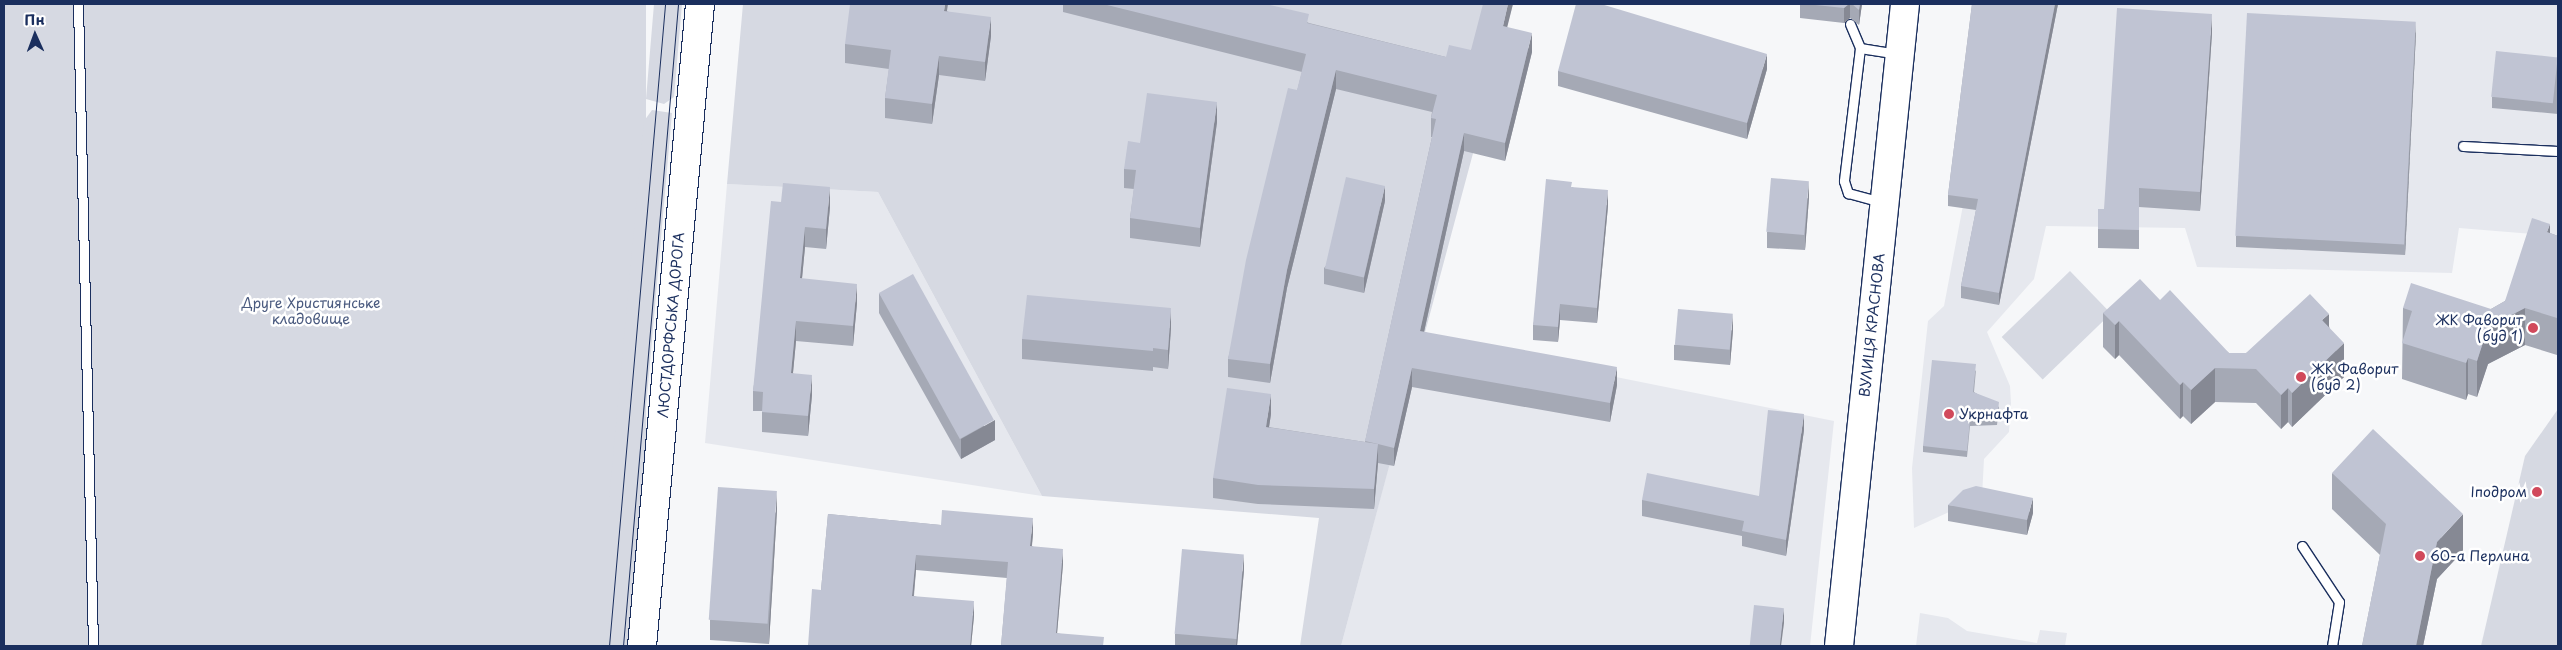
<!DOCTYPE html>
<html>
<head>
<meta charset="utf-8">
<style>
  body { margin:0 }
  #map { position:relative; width:2562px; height:650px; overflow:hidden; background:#f6f7f9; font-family:"Playpen Sans",sans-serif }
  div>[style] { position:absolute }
  .built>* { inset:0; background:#e6e8ee }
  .green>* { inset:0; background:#d6d9e2; transform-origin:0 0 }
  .roads { filter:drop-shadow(1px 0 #1b2f5e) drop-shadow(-1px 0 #1b2f5e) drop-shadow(0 1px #1b2f5e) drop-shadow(0 -1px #1b2f5e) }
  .service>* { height:9px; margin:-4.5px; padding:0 4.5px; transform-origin:4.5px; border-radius:4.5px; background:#fff }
  .primary>* { height:28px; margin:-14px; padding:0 14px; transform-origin:14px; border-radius:14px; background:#fff }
  .tram>* { height:1px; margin:-0.5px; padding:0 0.5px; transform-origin:0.5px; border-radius:0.5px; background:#1b2f5e }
  .wall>* { inset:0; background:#a5a9b5 }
  .shaded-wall>* { inset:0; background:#868994 }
  .building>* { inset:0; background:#c0c4d3; transform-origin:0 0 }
  .dots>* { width:14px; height:14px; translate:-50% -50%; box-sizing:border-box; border:2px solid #fff; border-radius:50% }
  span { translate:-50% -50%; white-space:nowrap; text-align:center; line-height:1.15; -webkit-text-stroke:5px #fff; paint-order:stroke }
  .park-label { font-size:14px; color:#4a5a7f }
  .poi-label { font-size:14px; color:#1b2f5e }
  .right { translate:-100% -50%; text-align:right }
  .left { translate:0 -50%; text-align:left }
  .street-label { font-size:14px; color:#1b2f5e }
  .frame { position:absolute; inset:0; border:5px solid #1b2f5e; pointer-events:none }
  .north { position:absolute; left:10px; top:10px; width:50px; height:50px; -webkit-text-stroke:4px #fff; paint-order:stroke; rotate:358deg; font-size:14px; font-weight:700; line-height:20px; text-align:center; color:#1b2f5e }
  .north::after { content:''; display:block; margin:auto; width:18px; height:22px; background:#1b2f5e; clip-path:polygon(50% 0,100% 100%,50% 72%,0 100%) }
</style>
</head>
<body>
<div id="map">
  <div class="built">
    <i style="clip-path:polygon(2001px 4px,2558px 4px,2558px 236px,2459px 228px,2452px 273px,2197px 267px,2185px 228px,2046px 226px,2034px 279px,1987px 332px,2010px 386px,2011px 403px,2009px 432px,1984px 459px,1982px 497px,1914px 528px,1912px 468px,1928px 321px,1944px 306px)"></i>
    <i style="clip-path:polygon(727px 184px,878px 192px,1042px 496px,705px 443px)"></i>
    <i style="clip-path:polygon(1423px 338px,1834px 421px,1810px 646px,1341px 646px)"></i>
    <i style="clip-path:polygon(1920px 613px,1948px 618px,1967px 631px,2037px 643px,2040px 630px,2067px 633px,2065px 646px,1916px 646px)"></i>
  </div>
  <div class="green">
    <i style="left:4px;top:4px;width:642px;height:642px"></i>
    <i style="clip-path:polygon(654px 4px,682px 4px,674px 97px,664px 104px,646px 99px)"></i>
    <i style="clip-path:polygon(743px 4px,1513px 4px,1341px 646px,1300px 646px,1319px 518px,1042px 496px,878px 192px,727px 184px)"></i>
    <i style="clip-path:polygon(652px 110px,672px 113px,625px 646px,596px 646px,607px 643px,618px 512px,608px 511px,644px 121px)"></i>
    <i style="left:2070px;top:271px;width:59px;height:95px;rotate:46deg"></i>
    <i style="clip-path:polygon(2558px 409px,2558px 646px,2481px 646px,2525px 456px)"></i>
  </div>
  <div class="roads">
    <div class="service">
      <i style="left:78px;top:4px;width:642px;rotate:88.66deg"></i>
      <i style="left:1850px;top:24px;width:26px;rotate:67deg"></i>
      <i style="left:1860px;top:48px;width:134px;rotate:96.9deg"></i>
      <i style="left:1844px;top:181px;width:13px;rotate:72deg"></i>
      <i style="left:1848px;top:193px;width:34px;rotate:15deg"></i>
      <i style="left:1860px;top:48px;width:36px;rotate:9deg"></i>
      <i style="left:2463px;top:146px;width:95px;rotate:3deg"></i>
      <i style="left:2302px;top:546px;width:67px;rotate:56.5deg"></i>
      <i style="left:2339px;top:602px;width:45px;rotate:99deg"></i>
    </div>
    <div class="primary">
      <i style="left:642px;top:646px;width:645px;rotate:-84.84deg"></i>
      <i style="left:1839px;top:646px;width:645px;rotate:-84.13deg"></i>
    </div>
  </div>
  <div class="tram">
    <i style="left:609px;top:646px;width:644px;rotate:-85.01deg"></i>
    <i style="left:623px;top:646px;width:644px;rotate:-85.1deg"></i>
  </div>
  <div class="wall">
    <i style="clip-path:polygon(1063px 4px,1266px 4px,1309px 23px,1446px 57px,1471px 50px,1507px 27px,1532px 52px,1505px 161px,1464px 151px,1424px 332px,1617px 385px,1610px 422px,1412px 387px,1394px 466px,1378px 463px,1374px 509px,1258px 504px,1213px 498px,1213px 478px,1271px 414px,1269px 427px,1365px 442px,1432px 137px,1431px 137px,1431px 118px,1432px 112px,1336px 89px,1287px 288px,1270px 383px,1228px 377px,1228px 359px,1302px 72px,1063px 12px)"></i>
    <i style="clip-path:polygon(1800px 4px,1862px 4px,1859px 25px,1850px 18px,1844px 23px,1800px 18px)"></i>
    <i style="clip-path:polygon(1972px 4px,2058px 4px,1999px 305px,1961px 298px,1961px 286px,1976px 210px,1948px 206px,1948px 195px)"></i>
    <i style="clip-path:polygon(947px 11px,991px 36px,985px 81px,939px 75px,932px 124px,885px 118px,885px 98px,889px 69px,845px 63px,845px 44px)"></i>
    <i style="clip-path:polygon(2416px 32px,2405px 255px,2236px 247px,2236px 236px)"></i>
    <i style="clip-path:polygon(2212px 33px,2200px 211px,2139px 207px,2139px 249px,2098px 248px,2098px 209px,2104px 209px)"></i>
    <i style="clip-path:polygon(2558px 57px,2558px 114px,2492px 108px,2492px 97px)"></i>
    <i style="clip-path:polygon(1767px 69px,1747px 139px,1558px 86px,1558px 71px)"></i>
    <i style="clip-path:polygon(1217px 122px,1200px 247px,1130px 238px,1130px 218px,1134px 189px,1124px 188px,1124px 169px,1140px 143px)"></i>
    <i style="clip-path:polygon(1572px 187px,1608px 206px,1597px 323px,1560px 320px,1558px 342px,1533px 340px,1533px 325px)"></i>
    <i style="clip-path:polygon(1809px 197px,1805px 250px,1767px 248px,1767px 232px)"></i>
    <i style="clip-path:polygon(1385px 201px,1364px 293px,1324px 284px,1324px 268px)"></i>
    <i style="clip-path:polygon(781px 202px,830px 207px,826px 249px,805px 247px,802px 279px,857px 303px,853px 346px,796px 341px,793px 373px,812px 395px,808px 436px,762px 432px,762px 411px,753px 411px,753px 391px)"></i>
    <i style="clip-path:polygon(2550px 233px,2558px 236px,2557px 355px,2525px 345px,2488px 364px,2477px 397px,2468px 394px,2466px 400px,2402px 379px,2403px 308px,2491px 309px,2505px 301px)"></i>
    <i style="clip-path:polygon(879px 293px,995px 440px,961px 459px,879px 313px)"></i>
    <i style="clip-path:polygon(2160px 300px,2229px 353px,2246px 353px,2329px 326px,2344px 377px,2292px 427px,2288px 422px,2281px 429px,2256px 403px,2215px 402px,2191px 424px,2183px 416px,2180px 419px,2119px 355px,2115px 359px,2103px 347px,2103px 313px)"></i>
    <i style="clip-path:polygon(1171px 328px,1168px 369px,1153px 367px,1153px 371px,1022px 359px,1022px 339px)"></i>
    <i style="clip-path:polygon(1733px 330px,1730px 365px,1674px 360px,1674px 345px)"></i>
    <i style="clip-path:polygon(1976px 370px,1974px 392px,1999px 407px,1997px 425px,1970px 426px,1967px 457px,1923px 452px,1923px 446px)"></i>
    <i style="clip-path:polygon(1804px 430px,1786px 556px,1742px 546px,1742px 536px,1642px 516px,1642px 500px,1759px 496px)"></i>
    <i style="clip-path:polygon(2332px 473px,2463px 551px,2437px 579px,2423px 646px,2362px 646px,2380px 555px,2332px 509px)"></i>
    <i style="clip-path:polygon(1948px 505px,2033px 513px,2027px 535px,1948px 521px)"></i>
    <i style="clip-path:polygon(777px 510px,769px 644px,710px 640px,710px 620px)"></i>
    <i style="clip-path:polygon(828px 514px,1033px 534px,1032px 546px,1063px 564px,1057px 633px,1104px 646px,1001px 646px,1007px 578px,916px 570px,914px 596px,974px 616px,971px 646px,808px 646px,821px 590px)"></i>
    <i style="clip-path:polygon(1244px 570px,1237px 646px,1175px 646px,1175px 634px)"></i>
  </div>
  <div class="shaded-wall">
    <i style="clip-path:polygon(945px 4px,948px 4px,944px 30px,944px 11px)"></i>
    <i style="clip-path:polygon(1508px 4px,1513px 4px,1503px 44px,1503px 26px)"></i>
    <i style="clip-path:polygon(1849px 4px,1850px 4px,1850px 18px,1844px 23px,1844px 8px)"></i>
    <i style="clip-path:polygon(1860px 4px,1862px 4px,1859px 25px,1859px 10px)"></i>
    <i style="clip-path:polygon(2055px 4px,2058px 4px,1999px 305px,1999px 293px)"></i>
    <i style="clip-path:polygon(2212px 14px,2212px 33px,2200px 211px,2200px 192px)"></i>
    <i style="clip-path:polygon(991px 17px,991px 36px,985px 81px,985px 62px)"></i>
    <i style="clip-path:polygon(2416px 22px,2416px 32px,2405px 255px,2405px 244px)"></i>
    <i style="clip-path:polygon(1532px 33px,1532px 52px,1505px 161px,1505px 143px)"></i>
    <i style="clip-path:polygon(1767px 54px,1767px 69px,1747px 139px,1747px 123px)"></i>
    <i style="clip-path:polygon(939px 56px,939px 75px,932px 124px,932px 104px)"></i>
    <i style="clip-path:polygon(1336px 70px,1336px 89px,1287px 288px,1270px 383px,1270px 364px,1287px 270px)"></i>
    <i style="clip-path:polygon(1217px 102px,1217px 122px,1200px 247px,1200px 228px)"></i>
    <i style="clip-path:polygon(1464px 133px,1464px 151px,1420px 350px,1420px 331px)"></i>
    <i style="clip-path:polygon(1809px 181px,1809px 197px,1805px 250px,1805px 235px)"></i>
    <i style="clip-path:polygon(1385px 186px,1385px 201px,1364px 293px,1364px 278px)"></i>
    <i style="clip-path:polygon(830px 187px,830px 207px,826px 249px,826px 229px)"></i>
    <i style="clip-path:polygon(1608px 190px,1608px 206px,1597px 323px,1597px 308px)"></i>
    <i style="clip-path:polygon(2550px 224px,2550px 260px,2547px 232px)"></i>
    <i style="clip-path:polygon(805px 227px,805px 247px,800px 298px,800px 278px)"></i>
    <i style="clip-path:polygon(857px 284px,857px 303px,853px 346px,853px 326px)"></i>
    <i style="clip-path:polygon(1560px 304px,1560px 320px,1558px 342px,1558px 327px)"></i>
    <i style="clip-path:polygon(1171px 308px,1171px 328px,1168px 369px,1168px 350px)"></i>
    <i style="clip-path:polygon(2525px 308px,2525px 345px,2488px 364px,2477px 397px,2477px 361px,2488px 327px)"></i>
    <i style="clip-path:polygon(1733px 314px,1733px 330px,1730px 365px,1730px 350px)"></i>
    <i style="clip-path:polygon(2329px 314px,2329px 348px,2322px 320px)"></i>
    <i style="clip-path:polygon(2558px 314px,2558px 350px,2557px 355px,2557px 318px)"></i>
    <i style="clip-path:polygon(796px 321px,796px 341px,791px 393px,791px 373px)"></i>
    <i style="clip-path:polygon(2119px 321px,2119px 355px,2115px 359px,2115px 325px)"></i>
    <i style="clip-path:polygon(2344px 343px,2344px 377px,2292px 427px,2292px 393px)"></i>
    <i style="clip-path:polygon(2468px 358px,2468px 394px,2466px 400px,2466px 363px)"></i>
    <i style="clip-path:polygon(1617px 367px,1617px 385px,1610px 422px,1610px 403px)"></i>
    <i style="clip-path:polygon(1412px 368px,1412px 387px,1394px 466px,1394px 448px)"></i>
    <i style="clip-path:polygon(2215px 368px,2215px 402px,2191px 424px,2191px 390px)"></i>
    <i style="clip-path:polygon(812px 375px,812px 395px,808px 436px,808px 416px)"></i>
    <i style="clip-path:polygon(2183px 382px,2183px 416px,2180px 419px,2180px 385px)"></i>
    <i style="clip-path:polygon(2288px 388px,2288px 422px,2281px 429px,2281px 395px)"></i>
    <i style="clip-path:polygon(1271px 394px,1271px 414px,1266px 446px,1266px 427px)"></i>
    <i style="clip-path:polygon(1804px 414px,1804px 430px,1786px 556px,1786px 540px)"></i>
    <i style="clip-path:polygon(995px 420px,995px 440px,961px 459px,961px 439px)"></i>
    <i style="clip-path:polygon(1378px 444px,1378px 463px,1374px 509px,1374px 489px)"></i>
    <i style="clip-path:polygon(777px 491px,777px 510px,769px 644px,769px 624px)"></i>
    <i style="clip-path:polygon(2033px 498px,2033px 513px,2027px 535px,2027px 520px)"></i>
    <i style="clip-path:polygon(2463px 514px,2463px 551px,2437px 579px,2423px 646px,2416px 646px,2437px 542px)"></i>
    <i style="clip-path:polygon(1033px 518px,1033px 534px,1030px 561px,1030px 546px)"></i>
    <i style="clip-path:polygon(1063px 549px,1063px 564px,1056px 646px,1056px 633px)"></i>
    <i style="clip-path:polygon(1244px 554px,1244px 570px,1237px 646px,1236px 646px)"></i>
    <i style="clip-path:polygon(916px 555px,916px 570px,912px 612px,912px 596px)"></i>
    <i style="clip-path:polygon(974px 601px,974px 616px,971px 646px,970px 646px)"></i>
    <i style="clip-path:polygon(1784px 608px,1784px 623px,1781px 646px,1779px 646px)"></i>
  </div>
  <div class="building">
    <i style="clip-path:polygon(850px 4px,887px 4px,897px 5px,897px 4px,945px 4px,944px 11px,991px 17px,985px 62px,939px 56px,932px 104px,885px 98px,891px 50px,845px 44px)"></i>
    <i style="clip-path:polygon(1103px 4px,1266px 4px,1309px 14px,1307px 23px,1446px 57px,1449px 45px,1471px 50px,1483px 4px,1508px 4px,1503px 26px,1532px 33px,1505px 143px,1464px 133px,1420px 331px,1617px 367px,1610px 403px,1412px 368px,1394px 448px,1378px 444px,1365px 441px,1436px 119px,1431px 118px,1437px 95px,1336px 70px,1287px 270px,1270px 364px,1228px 359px,1246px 260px,1288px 88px,1297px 90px,1306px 54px)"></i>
    <i style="clip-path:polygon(1576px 4px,1601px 4px,1767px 54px,1747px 123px,1558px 71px)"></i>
    <i style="clip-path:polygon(1806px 4px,1849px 4px,1844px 8px)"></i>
    <i style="clip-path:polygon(1852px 4px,1860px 4px,1859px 10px)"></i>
    <i style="clip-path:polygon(1972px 4px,2055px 4px,1999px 293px,1961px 286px,1978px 199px,1948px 195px)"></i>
    <i style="clip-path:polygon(2117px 8px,2212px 14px,2200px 192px,2139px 188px,2139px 230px,2098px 229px,2098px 209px,2104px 209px)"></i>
    <i style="left:2247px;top:13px;width:169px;height:223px;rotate:3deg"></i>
    <i style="left:2496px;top:51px;width:62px;height:46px;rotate:6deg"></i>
    <i style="clip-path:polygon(1147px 93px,1217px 102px,1200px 228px,1130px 218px,1136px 170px,1124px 169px,1128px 141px,1140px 143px)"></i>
    <i style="left:1346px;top:177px;width:40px;height:94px;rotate:13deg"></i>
    <i style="left:1771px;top:178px;width:38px;height:54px;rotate:5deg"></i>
    <i style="clip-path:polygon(1546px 179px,1572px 182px,1571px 187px,1608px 190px,1597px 308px,1560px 304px,1558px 327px,1533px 325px)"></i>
    <i style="clip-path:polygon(783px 183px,830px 187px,826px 229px,805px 227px,800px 278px,857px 284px,853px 326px,796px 321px,791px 373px,812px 375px,808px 416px,762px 412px,763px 392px,753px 391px,771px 201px,781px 202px)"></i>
    <i style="clip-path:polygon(2532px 218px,2550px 224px,2547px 232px,2558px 236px,2558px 314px,2557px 318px,2525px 308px,2488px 327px,2477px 361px,2468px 358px,2466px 363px,2402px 343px,2412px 311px,2403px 308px,2411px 283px,2491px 309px,2505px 301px)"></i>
    <i style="left:913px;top:274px;width:167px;height:39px;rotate:61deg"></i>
    <i style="clip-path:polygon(2140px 279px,2160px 300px,2170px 290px,2229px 353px,2246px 353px,2310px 294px,2329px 314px,2322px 320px,2344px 343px,2292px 393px,2288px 388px,2281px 395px,2256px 369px,2215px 368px,2191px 390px,2183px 382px,2180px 385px,2119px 321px,2115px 325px,2103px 313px)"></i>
    <i style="clip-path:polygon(1027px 295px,1171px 308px,1168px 350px,1153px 348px,1153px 351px,1022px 339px)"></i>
    <i style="left:1678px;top:309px;width:55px;height:36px;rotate:5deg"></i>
    <i style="clip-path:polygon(1932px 360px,1976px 364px,1973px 392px,1999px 402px,1997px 420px,1970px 420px,1967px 451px,1923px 446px)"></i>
    <i style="clip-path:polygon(1227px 388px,1271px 394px,1266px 427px,1378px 444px,1374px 489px,1258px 485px,1213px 478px)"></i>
    <i style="clip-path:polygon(1768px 410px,1804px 414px,1786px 540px,1742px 531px,1744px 521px,1642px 500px,1647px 473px,1759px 496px)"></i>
    <i style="clip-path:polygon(2373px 429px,2463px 514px,2437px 542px,2416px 646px,2362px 646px,2386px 524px,2332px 473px)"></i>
    <i style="clip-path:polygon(1976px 486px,2033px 498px,2027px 520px,1948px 505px,1963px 490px)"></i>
    <i style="left:718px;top:487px;width:59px;height:133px;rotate:4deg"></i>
    <i style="clip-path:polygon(942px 510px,1033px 518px,1030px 546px,1063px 549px,1056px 633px,1104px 637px,1103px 646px,1001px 646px,1008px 562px,916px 555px,912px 596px,974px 601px,970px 646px,808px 646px,812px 589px,821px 590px,828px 514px,941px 525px)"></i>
    <i style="left:1182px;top:549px;width:62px;height:85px;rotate:5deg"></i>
    <i style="left:1754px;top:605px;width:30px;height:41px;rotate:6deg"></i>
  </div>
  <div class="dots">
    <i style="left:2533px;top:328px;background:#d1495b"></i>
    <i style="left:2301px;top:377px;background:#d1495b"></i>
    <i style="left:1949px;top:414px;background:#d1495b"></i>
    <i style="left:2537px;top:492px;background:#d1495b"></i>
    <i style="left:2420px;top:556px;background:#d1495b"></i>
  </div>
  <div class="park-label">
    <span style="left:311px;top:311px">Друге Християнське<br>кладовище</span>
  </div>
  <div class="poi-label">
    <span class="right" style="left:2523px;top:328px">ЖК Фаворит<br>(буд 1)</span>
    <span class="left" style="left:2311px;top:377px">ЖК Фаворит<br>(буд 2)</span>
    <span class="left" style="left:1959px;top:414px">Укрнафта</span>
    <span class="right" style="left:2527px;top:492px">Іподром</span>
    <span class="left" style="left:2430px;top:556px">60-а Перлина</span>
  </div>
  <div class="street-label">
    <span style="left:671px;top:325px;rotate:-85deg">ЛЮСТДОРФСЬКА ДОРОГА</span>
    <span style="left:1872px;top:325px;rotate:-84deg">ВУЛИЦЯ КРАСНОВА</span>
  </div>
  <div class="frame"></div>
  <div class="north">Пн</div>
</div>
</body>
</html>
